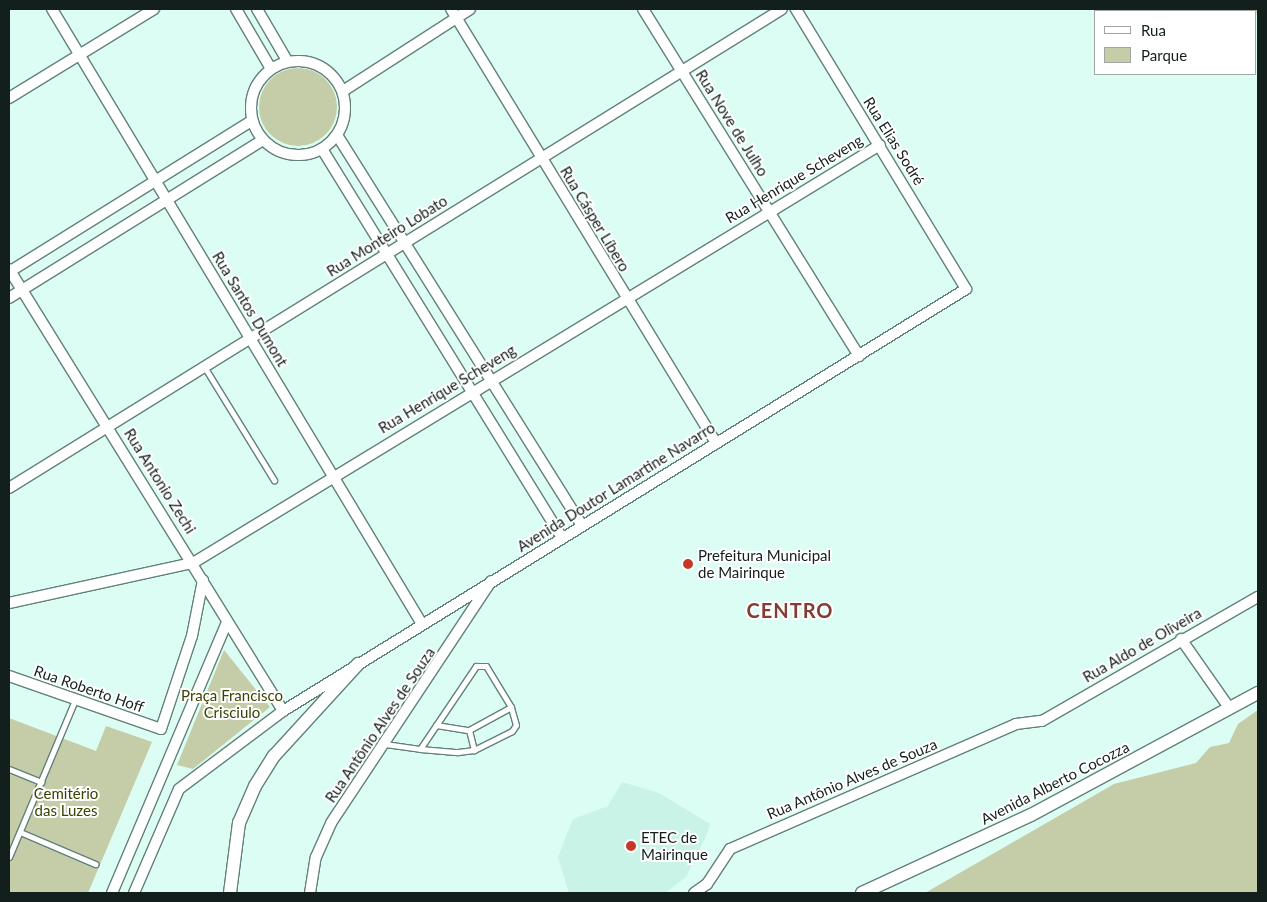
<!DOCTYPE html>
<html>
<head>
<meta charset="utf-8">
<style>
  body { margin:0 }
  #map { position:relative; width:1267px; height:902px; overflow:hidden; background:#dcfdf3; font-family:Lato,sans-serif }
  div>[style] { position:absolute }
  .built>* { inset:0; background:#c8f3e6 }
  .green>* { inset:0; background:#c4cca8 }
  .round { border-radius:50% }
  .roads { filter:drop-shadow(1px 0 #638178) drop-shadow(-1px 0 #638178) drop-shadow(0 1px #638178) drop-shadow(0 -1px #638178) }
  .service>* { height:5px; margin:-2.5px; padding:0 2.5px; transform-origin:2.5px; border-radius:2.5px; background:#fff }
  .minor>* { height:10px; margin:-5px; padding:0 5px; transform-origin:5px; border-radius:5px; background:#fff }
  .minor>.ring { margin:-5px; padding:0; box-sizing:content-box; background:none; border:10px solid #fff; border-radius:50% }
  .tertiary>* { height:12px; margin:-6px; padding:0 6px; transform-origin:6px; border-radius:6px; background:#fff }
  .dots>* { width:14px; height:14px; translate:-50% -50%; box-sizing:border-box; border:2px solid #fff; border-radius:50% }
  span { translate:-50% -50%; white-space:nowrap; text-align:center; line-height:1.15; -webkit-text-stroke:4px #fff; paint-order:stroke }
  .street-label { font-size:15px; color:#131f1c }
  .poi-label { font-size:15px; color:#131f1c }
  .left { translate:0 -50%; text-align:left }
  .park-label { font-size:15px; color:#3a4200 }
  .district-label { font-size:20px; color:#843d33; font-weight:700; letter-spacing:1px }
  .frame { position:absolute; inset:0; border:10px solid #131f1c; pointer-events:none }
  .legend { position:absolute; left:1094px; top:10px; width:162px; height:65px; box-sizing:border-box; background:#fff; border:1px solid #a1a5a4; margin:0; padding:6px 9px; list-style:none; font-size:15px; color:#131f1c }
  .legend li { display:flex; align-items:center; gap:10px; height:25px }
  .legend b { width:25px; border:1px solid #a1a5a4 }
</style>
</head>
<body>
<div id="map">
  <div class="built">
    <i style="clip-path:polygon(622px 782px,659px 793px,710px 824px,706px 836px,686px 877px,665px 893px,569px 893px,558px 857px,573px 819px,608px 806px)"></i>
  </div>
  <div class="green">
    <i style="clip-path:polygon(1152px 9px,1258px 9px,1258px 19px,1256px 11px)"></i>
    <i class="round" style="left:259px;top:68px;width:78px;height:78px"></i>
    <i style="clip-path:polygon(224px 650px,270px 707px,193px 769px,177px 765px)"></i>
    <i style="clip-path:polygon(1258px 710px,1258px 893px,925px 893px,1114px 784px,1196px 763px,1210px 747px,1229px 743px,1238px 724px)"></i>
    <i style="clip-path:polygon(9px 718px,96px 751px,106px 726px,152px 742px,88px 893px,9px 893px)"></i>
  </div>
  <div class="roads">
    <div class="service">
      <i style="left:205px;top:368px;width:132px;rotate:58.4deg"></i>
      <i style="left:436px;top:725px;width:33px;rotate:9deg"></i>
      <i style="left:469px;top:730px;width:48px;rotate:-28.7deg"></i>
      <i style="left:469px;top:730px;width:21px;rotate:76deg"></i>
      <i style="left:385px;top:744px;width:35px;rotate:8deg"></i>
      <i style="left:420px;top:749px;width:38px;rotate:5deg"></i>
      <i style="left:458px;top:752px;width:16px;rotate:-7deg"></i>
      <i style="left:474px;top:750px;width:42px;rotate:-26.6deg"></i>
      <i style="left:512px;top:731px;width:7px;rotate:-56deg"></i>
      <i style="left:516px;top:725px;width:19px;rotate:-106deg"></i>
      <i style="left:511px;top:707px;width:48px;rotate:-121.4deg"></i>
      <i style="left:486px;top:666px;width:10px;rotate:180deg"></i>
      <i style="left:476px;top:666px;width:100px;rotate:124deg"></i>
      <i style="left:9px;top:769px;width:35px;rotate:22deg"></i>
      <i style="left:20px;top:832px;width:82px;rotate:23.1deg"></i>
      <i style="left:9px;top:857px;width:170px;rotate:-67.2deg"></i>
    </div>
    <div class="minor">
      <i style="left:52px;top:9px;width:718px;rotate:58.97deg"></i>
      <i style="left:236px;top:9px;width:69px;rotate:59.7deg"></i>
      <i style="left:257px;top:9px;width:61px;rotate:59.7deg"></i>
      <i style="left:451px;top:9px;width:509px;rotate:58.59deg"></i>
      <i style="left:643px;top:9px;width:409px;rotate:58.1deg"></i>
      <i class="ring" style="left:251px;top:61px;width:84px;height:84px"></i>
      <i style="left:343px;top:91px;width:151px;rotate:-32.8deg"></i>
      <i style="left:9px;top:98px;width:170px;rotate:-31.5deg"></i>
      <i style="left:337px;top:135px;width:461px;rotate:57.9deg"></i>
      <i style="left:322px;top:149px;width:457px;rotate:58.3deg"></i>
      <i style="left:9px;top:269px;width:520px;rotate:58.2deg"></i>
      <i style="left:9px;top:272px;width:286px;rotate:-31.9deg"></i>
      <i style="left:9px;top:298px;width:299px;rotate:-31.9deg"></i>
      <i style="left:9px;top:488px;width:909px;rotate:-31.78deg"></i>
      <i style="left:9px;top:603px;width:188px;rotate:-12.3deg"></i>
      <i style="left:193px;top:563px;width:804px;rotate:-31.32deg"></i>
      <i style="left:1181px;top:639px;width:85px;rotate:55deg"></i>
      <i style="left:9px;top:676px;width:161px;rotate:19.2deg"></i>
      <i style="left:161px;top:729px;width:98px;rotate:-71.6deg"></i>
      <i style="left:192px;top:636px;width:57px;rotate:-78.9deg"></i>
      <i style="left:112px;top:893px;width:294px;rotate:-67deg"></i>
      <i style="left:134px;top:893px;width:113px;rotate:-66.6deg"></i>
      <i style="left:179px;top:789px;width:130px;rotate:-36.9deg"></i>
      <i style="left:283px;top:711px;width:803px;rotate:-31.71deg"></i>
      <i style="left:966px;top:289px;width:328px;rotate:-121.3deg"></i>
      <i style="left:310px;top:893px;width:36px;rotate:-81deg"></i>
      <i style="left:316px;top:857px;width:37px;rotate:-66deg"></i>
      <i style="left:331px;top:823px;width:290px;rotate:-56.5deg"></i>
      <i style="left:694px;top:893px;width:16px;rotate:-35deg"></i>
      <i style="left:707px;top:884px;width:42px;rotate:-56.7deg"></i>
      <i style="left:730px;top:849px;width:312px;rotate:-23.6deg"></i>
      <i style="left:1016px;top:724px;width:26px;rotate:-7deg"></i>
      <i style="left:1042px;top:721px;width:249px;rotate:-29.9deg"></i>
    </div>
    <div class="tertiary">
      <i style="left:230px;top:893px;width:71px;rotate:-82.7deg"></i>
      <i style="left:239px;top:823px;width:40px;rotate:-66.6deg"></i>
      <i style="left:255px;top:786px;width:36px;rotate:-58deg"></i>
      <i style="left:274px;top:756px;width:125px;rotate:-47.6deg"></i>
      <i style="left:862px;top:893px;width:186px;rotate:-24.8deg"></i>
      <i style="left:1031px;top:815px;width:258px;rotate:-28.3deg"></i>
    </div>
  </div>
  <div class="dots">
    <i style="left:688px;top:564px;background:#c53829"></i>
    <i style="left:631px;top:846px;background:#c53829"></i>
  </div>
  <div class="street-label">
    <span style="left:732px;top:123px;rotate:58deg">Rua Nove de Julho</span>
    <span style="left:894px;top:141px;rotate:58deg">Rua Elias Sodré</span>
    <span style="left:794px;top:179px;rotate:-31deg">Rua Henrique Scheveng</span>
    <span style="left:595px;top:219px;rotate:59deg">Rua Cásper Líbero</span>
    <span style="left:387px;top:236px;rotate:-32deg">Rua Monteiro Lobato</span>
    <span style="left:250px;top:309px;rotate:59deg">Rua Santos Dumont</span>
    <span style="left:447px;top:389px;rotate:-31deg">Rua Henrique Scheveng</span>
    <span style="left:160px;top:481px;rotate:58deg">Rua Antonio Zechi</span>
    <span style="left:616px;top:487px;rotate:-32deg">Avenida Doutor Lamartine Navarro</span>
    <span style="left:1142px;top:645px;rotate:-30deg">Rua Aldo de Oliveira</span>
    <span style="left:89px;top:689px;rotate:19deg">Rua Roberto Hoff</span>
    <span style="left:380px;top:725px;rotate:-56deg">Rua Antônio Alves de Souza</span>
    <span style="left:852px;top:779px;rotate:-23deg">Rua Antônio Alves de Souza</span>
    <span style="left:1055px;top:783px;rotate:-27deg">Avenida Alberto Cocozza</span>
  </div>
  <div class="poi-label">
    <span class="left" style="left:698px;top:564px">Prefeitura Municipal<br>de Mairinque</span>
    <span class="left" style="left:641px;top:846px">ETEC de<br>Mairinque</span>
  </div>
  <div class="park-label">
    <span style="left:232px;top:704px">Praça Francisco<br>Crisciulo</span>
    <span style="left:66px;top:802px">Cemitério<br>das Luzes</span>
  </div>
  <div class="district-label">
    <span style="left:790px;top:610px">CENTRO</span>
  </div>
  <div class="frame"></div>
  <ul class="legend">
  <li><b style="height:6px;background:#fff"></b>Rua</li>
  <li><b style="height:14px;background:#c4cca8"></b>Parque</li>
  </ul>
</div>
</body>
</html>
